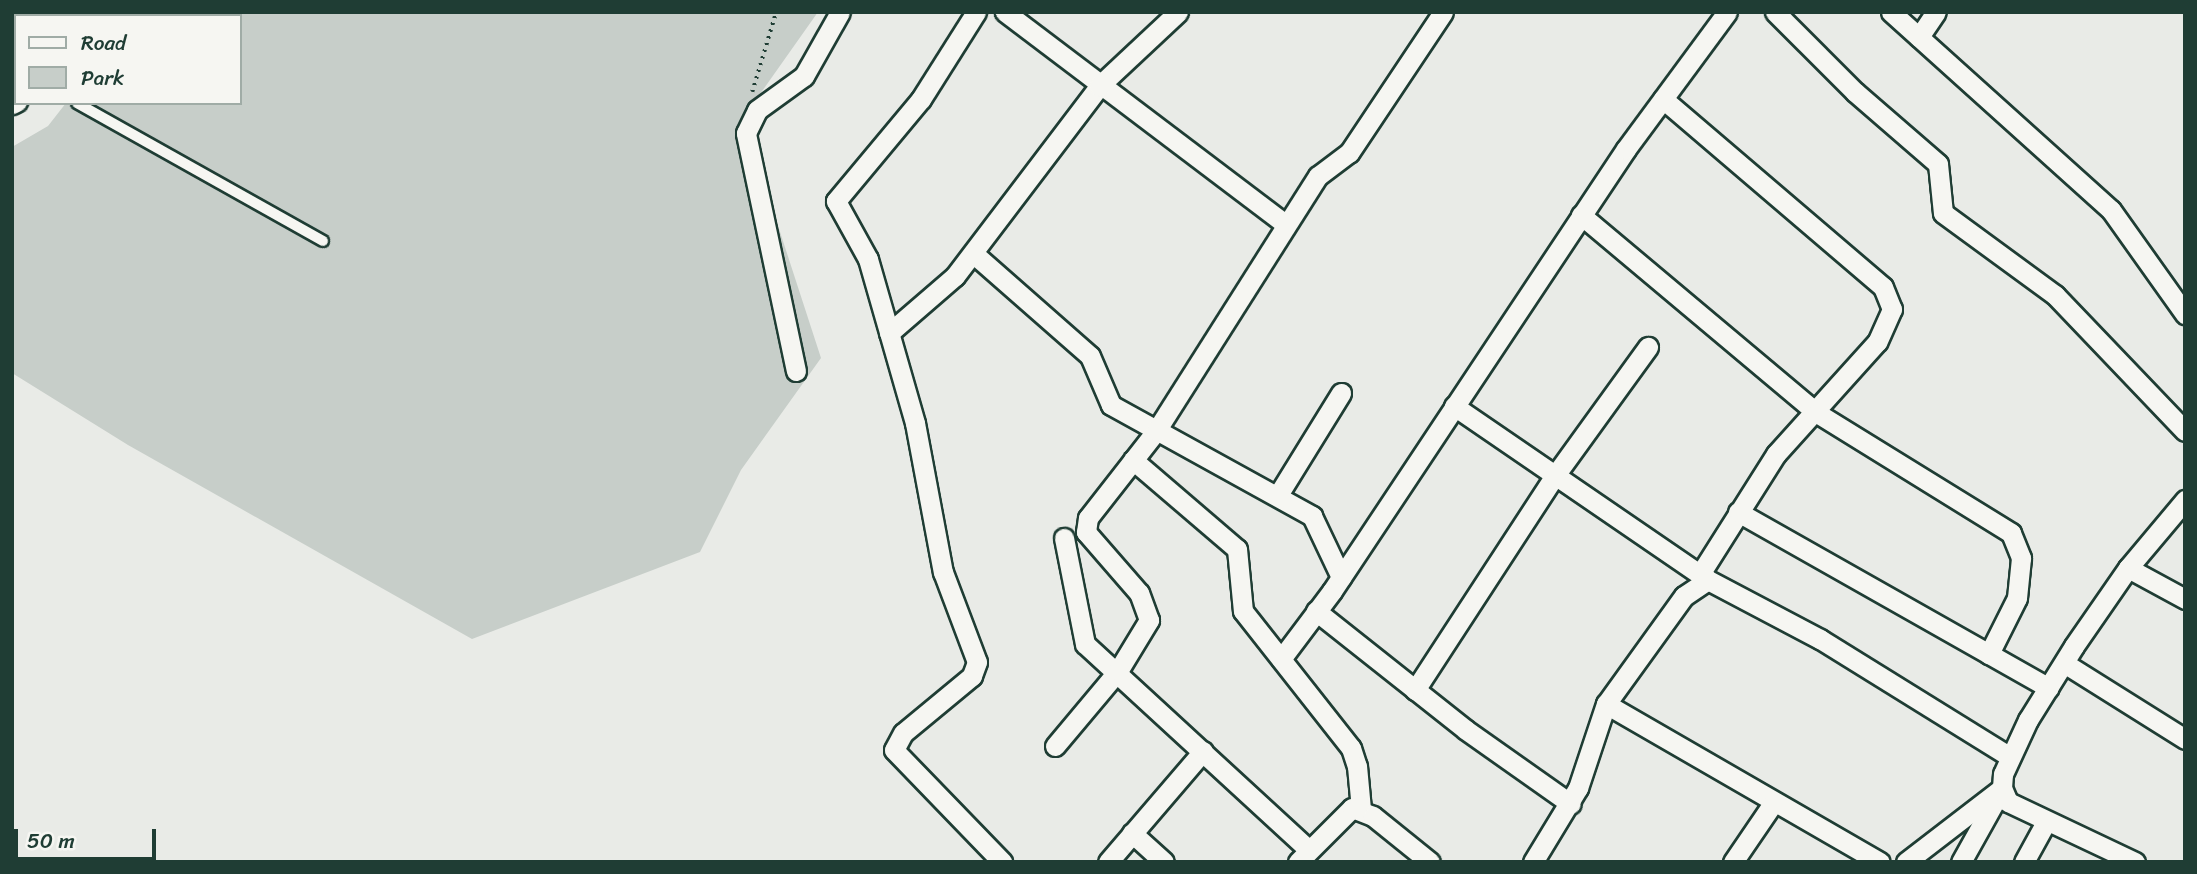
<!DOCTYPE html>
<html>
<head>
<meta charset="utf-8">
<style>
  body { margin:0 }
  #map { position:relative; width:2197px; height:874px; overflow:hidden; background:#e9ebe7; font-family:Sriracha,sans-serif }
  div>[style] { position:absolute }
  .green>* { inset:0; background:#c7cec9 }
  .path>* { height:3.5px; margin-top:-1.75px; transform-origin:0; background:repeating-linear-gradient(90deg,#1f3d34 0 2px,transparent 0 7px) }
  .roads { filter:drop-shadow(2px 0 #1f3d34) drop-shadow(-2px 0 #1f3d34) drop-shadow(0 2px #1f3d34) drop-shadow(0 -2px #1f3d34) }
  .service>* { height:10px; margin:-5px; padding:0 5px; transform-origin:5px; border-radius:5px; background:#f6f6f2 }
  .minor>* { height:19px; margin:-9.5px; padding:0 9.5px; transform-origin:9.5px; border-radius:9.5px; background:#f6f6f2 }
  .tertiary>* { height:24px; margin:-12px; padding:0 12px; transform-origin:12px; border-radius:12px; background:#f6f6f2 }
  span { translate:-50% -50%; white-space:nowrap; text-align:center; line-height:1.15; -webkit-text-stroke:5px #f6f6f2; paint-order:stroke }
  .frame { position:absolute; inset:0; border:14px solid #1f3d34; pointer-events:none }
  .legend { position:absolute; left:14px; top:14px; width:228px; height:91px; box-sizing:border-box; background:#f6f6f2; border:2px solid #a0aca6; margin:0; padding:9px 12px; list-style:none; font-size:21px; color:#1f3d34 }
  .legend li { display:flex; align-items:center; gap:14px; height:35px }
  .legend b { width:35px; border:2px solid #a0aca6 }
  .scale { position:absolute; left:14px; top:829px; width:142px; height:32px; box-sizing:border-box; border:4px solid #1f3d34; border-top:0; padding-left:9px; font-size:21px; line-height:24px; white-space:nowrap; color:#1f3d34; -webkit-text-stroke:5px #f6f6f2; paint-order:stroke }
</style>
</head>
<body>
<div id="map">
  <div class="green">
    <i style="clip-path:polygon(140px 12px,818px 12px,743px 118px,821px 358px,741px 470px,700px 552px,472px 639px,128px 445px,12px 373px,12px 147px,48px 126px,66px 103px,240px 103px,240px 16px,138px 16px)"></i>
  </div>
  <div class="path">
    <i style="left:752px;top:92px;width:84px;rotate:-73.3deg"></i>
  </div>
  <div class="roads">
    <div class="service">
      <i style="left:77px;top:103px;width:282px;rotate:29.3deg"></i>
    </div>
    <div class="minor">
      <i style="left:976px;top:12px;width:103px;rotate:122.3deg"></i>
      <i style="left:921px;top:99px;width:133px;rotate:129.8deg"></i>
      <i style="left:836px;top:201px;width:66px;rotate:61.1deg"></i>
      <i style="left:868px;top:259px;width:171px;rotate:74deg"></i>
      <i style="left:915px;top:423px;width:152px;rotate:79.4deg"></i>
      <i style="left:943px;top:572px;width:96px;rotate:69.3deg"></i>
      <i style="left:977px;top:662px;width:15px;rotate:110deg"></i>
      <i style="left:972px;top:676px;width:89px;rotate:140.4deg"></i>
      <i style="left:903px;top:733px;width:19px;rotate:118deg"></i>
      <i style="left:894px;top:750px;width:156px;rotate:46deg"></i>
      <i style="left:1005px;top:12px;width:351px;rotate:37.1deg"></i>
      <i style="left:1775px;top:12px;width:113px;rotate:45deg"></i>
      <i style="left:1855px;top:92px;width:110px;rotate:40.9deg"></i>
      <i style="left:1938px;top:164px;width:49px;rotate:84.2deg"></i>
      <i style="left:1943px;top:213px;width:139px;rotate:36.2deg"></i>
      <i style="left:2055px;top:295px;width:188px;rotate:46.3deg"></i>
      <i style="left:1891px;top:12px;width:296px;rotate:42deg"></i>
      <i style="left:2111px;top:210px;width:128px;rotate:54.6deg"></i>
      <i style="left:1919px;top:37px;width:30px;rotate:-56deg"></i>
      <i style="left:1663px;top:99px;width:289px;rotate:40.5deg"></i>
      <i style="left:1883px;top:287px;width:24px;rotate:68deg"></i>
      <i style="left:1892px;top:309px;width:36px;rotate:114deg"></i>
      <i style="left:1877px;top:342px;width:151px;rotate:132deg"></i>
      <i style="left:1776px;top:454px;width:142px;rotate:122.3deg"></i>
      <i style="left:1581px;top:215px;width:308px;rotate:40deg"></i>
      <i style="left:1817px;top:413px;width:228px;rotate:31.7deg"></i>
      <i style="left:2011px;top:533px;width:27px;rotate:68deg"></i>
      <i style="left:2021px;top:558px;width:40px;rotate:95.7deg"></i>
      <i style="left:2017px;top:598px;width:63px;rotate:116.6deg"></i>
      <i style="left:974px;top:254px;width:154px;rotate:41.3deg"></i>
      <i style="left:1090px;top:356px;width:53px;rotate:66.8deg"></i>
      <i style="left:1111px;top:405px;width:230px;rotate:28.9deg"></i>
      <i style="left:1312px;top:516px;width:68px;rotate:64.6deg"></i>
      <i style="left:889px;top:333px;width:87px;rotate:-40.8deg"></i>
      <i style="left:955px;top:276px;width:238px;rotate:-52.8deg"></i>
      <i style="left:1099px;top:86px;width:108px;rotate:-43.1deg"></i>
      <i style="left:796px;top:371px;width:243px;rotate:-101.9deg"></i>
      <i style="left:746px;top:133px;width:25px;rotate:-64deg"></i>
      <i style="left:757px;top:110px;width:58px;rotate:-35.9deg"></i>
      <i style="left:804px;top:76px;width:73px;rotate:-60.6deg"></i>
      <i style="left:1454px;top:406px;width:308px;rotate:34.4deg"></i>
      <i style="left:1133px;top:460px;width:137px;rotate:40.6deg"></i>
      <i style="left:1237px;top:549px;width:62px;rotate:84.5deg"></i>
      <i style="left:1243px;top:611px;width:174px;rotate:51.8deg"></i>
      <i style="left:1351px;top:748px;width:19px;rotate:72deg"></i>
      <i style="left:1357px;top:766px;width:43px;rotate:84.7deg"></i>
      <i style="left:1278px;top:495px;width:120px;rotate:-58.3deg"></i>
      <i style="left:1738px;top:512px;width:357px;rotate:29.5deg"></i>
      <i style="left:1064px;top:538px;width:108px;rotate:78.8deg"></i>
      <i style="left:1085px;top:644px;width:304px;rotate:42.6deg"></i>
      <i style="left:2128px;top:568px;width:65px;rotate:28.5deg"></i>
      <i style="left:1316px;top:611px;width:191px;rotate:38.4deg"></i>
      <i style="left:1466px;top:730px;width:128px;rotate:35.2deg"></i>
      <i style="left:1281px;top:659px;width:85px;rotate:-53.1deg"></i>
      <i style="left:1332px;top:591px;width:531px;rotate:-56.37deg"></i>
      <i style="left:1626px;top:149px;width:170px;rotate:-53.6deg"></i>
      <i style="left:2064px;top:663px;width:143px;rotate:32.1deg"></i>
      <i style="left:1415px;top:690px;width:258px;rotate:-56.9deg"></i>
      <i style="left:1556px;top:474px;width:157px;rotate:-54.1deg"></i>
      <i style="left:1606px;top:704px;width:316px;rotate:30deg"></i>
      <i style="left:1055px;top:746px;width:98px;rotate:-50deg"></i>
      <i style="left:1118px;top:671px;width:60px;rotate:-58.7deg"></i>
      <i style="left:1149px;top:620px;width:29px;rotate:-110deg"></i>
      <i style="left:1139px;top:593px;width:81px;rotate:-131deg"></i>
      <i style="left:1086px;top:532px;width:14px;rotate:-82deg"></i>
      <i style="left:1088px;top:518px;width:110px;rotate:-52deg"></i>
      <i style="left:1156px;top:431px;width:302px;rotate:-57.6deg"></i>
      <i style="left:1318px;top:176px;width:39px;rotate:-37deg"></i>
      <i style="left:1349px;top:153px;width:169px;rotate:-56.3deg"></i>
      <i style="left:1132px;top:833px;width:43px;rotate:42.2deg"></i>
      <i style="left:1108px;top:862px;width:146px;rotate:-49.4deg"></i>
      <i style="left:1298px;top:862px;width:76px;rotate:-45deg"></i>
      <i style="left:1352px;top:808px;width:22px;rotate:21deg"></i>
      <i style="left:1373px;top:816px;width:73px;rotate:38.9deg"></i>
      <i style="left:1533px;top:862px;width:87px;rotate:-58.7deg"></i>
      <i style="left:1578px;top:788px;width:89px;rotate:-71.6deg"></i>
      <i style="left:1606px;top:704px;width:133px;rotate:-54.2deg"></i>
      <i style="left:1684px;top:596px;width:29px;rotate:-34deg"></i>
      <i style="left:1708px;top:580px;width:127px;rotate:27.8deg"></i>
      <i style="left:1820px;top:639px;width:222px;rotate:31.8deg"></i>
      <i style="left:1733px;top:862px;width:73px;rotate:-55.7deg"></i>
      <i style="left:1906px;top:862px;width:121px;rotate:-37.6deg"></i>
      <i style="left:1961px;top:862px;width:72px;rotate:-60.9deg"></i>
      <i style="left:2024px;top:862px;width:46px;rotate:-61.2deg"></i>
      <i style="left:2135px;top:862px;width:140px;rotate:-154.7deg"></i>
      <i style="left:2008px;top:802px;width:15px;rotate:-113deg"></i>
      <i style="left:2002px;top:788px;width:14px;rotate:-86deg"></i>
      <i style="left:2003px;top:774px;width:60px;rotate:-65.2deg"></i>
      <i style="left:2028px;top:720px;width:87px;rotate:-58.1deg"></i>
      <i style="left:2074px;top:646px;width:95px;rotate:-55.3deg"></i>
      <i style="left:2128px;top:568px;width:89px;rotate:-50deg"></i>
    </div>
    <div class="tertiary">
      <i style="left:88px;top:16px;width:5px;rotate:-53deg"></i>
      <i style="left:12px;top:102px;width:4px;rotate:-27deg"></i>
    </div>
  </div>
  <div class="frame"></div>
  <ul class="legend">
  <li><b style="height:9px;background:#f6f6f2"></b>Road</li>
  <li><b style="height:19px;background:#c7cec9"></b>Park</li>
  </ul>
  <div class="scale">50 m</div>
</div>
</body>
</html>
